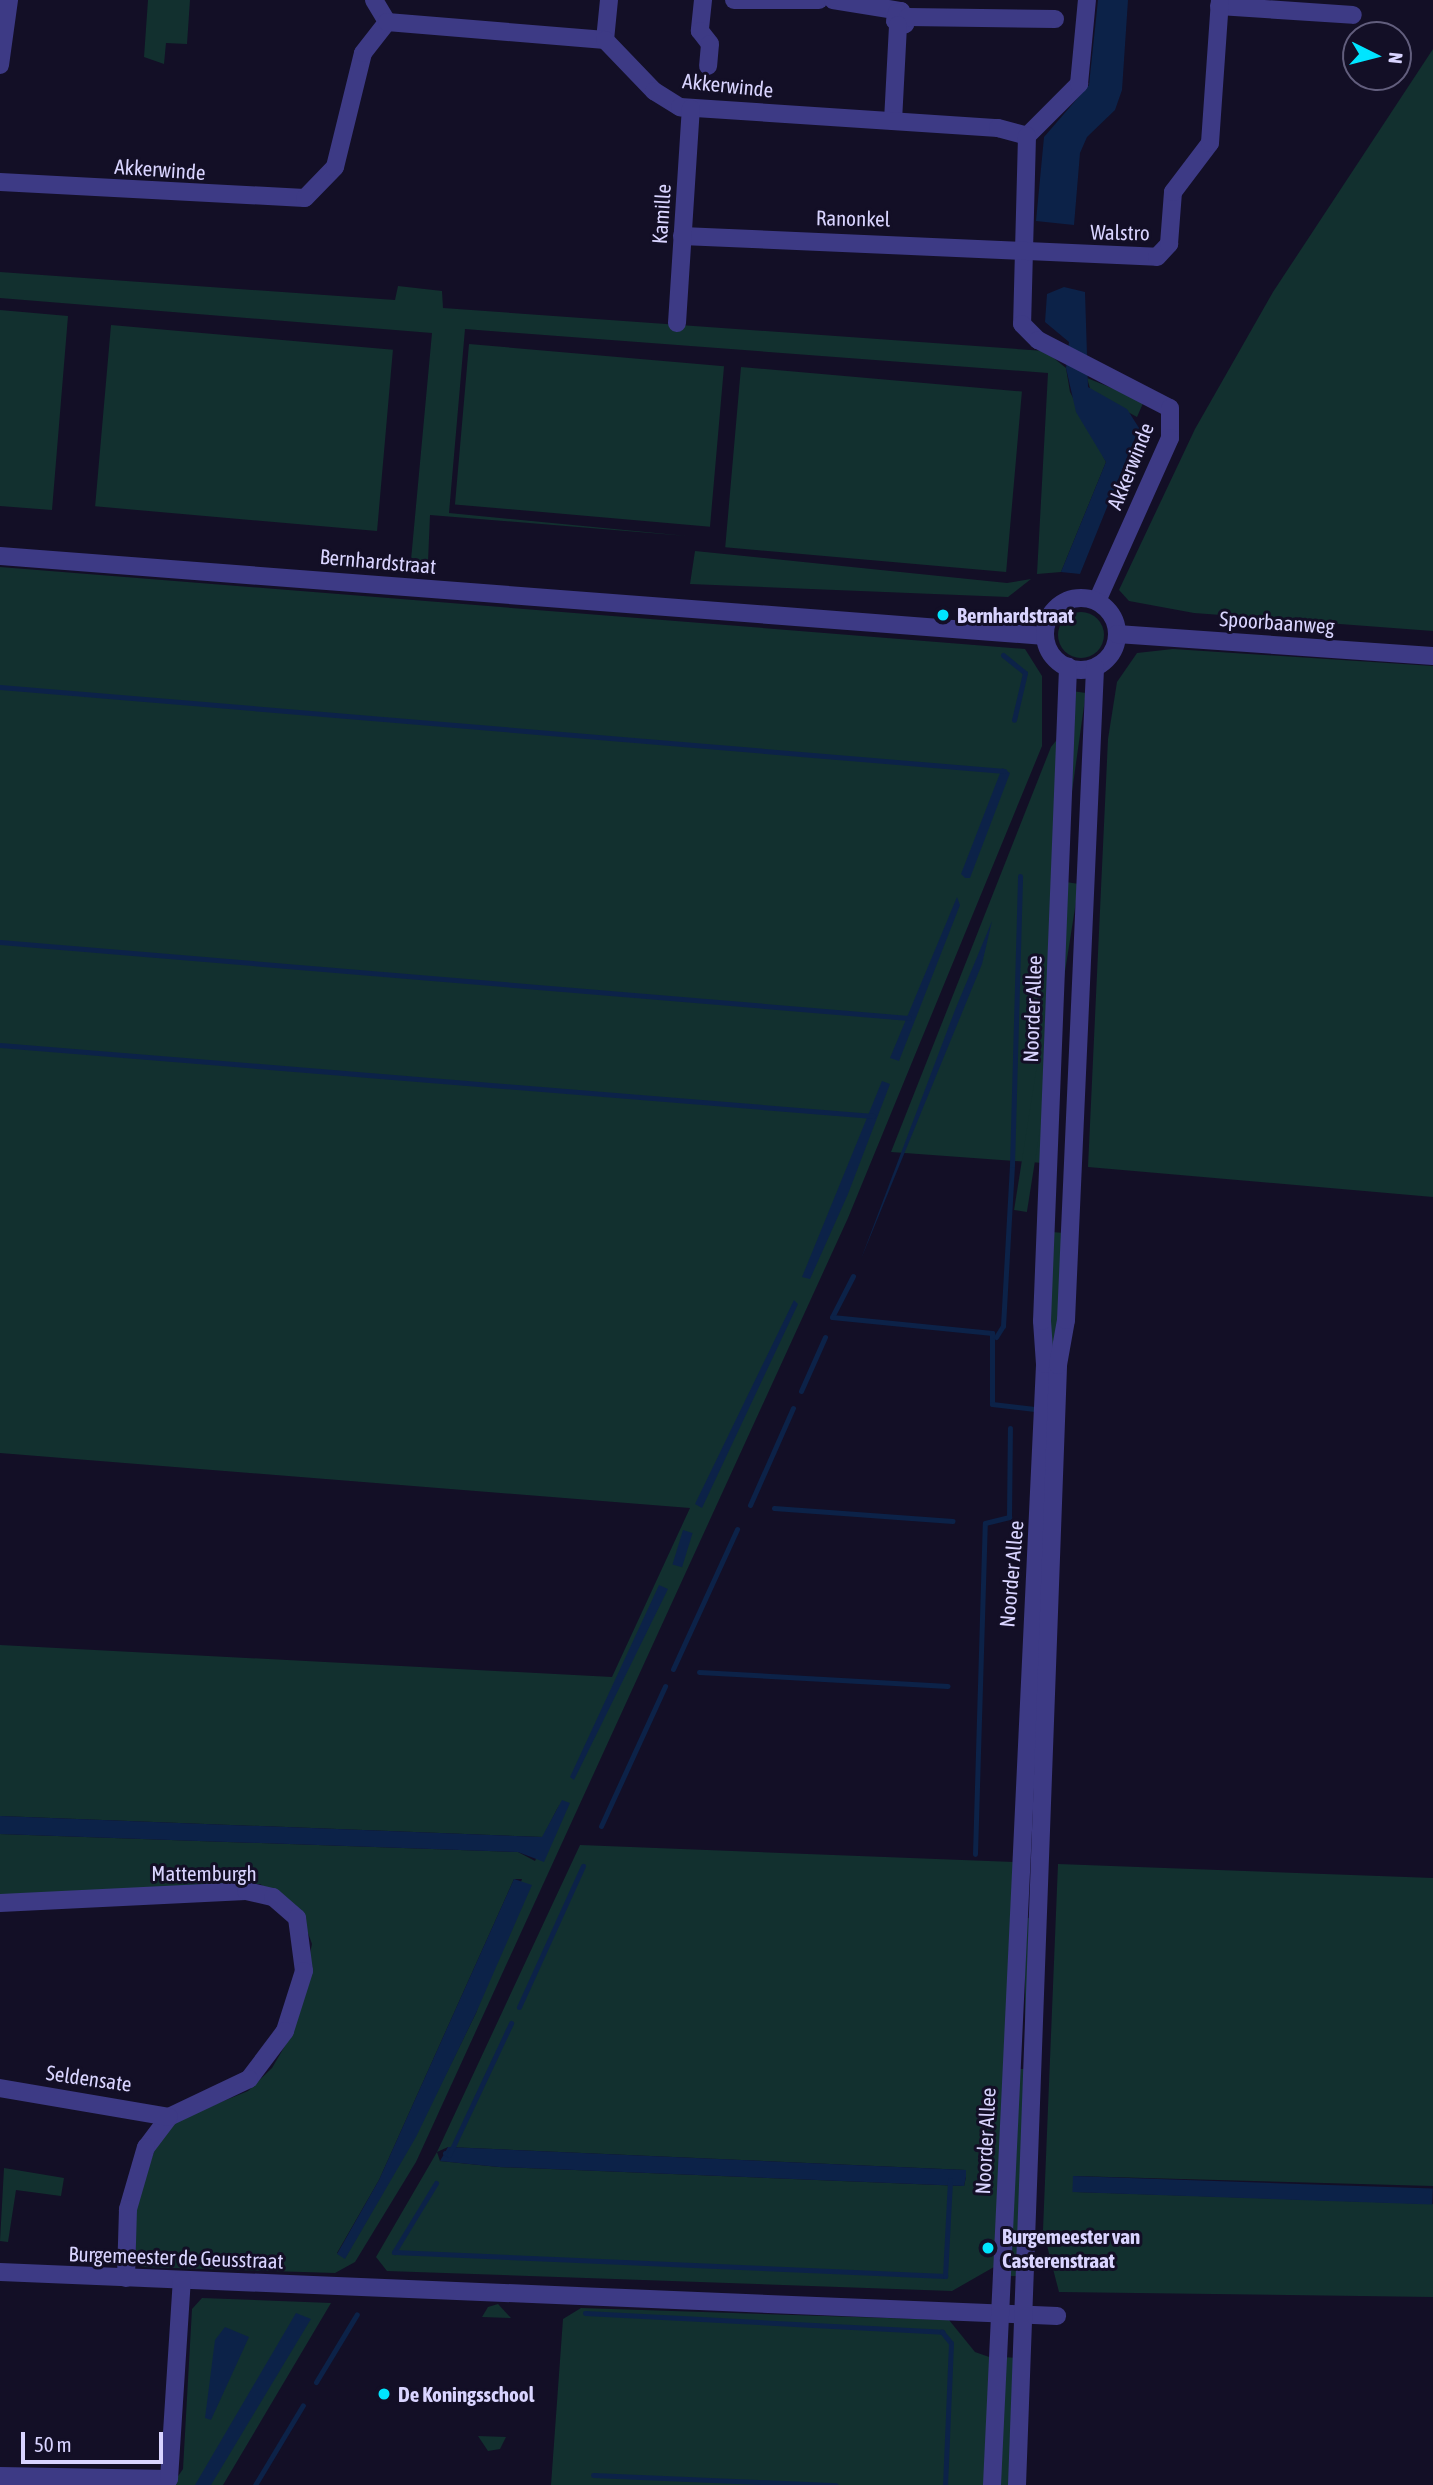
<!DOCTYPE html>
<html>
<head>
<meta charset="utf-8">
<style>
  body { margin:0 }
  #map { position:relative; width:1433px; height:2485px; overflow:hidden; background:#130f26; font-family:"Asap Condensed",sans-serif }
  div>[style] { position:absolute }
  .green>* { inset:0; background:#12302f; transform-origin:0 0 }
  .round { border-radius:50% }
  .water>* { inset:0; background:#0c2248; transform-origin:0 0 }
  .stream>* { height:5px; margin:-2.5px; padding:0 2.5px; transform-origin:2.5px; border-radius:2.5px; background:#0c2248 }
  .minor>* { height:18px; margin:-9px; padding:0 9px; transform-origin:9px; border-radius:9px; background:#3d3a85 }
  .tertiary>* { height:18px; margin:-9px; padding:0 9px; transform-origin:9px; border-radius:9px; background:#3d3a85 }
  .tertiary>.ring { margin:-9px; padding:0; box-sizing:content-box; background:none; border:18px solid #3d3a85; border-radius:50% }
  .dots>* { width:19px; height:19px; translate:-50% -50%; box-sizing:border-box; border:4px solid #130f26; border-radius:50% }
  span { translate:-50% -50%; white-space:nowrap; text-align:center; line-height:1.15; -webkit-text-stroke:6px #130f26; paint-order:stroke }
  .street-label { font-size:21px; color:#d9d4ff }
  .poi-label { font-size:21px; color:#d9d4ff; font-weight:700 }
  .left { translate:0 -50%; text-align:left }
  .north { position:absolute; left:1342px; top:21px; width:70px; height:70px; box-sizing:border-box; background:#130f26; border:2px solid #625e7d; border-radius:50%; rotate:96deg; font-size:19px; font-weight:700; line-height:28px; text-align:center; color:#d9d4ff }
  .north::after { content:''; display:block; margin:auto; width:24px; height:32px; background:#00e5ff; clip-path:polygon(50% 0,100% 100%,50% 72%,0 100%) }
  .scale { position:absolute; left:21px; top:2432px; width:142px; height:32px; box-sizing:border-box; border:4px solid #d9d4ff; border-top:0; padding-left:9px; font-size:21px; line-height:24px; white-space:nowrap; color:#d9d4ff; -webkit-text-stroke:5px #130f26; paint-order:stroke }
</style>
</head>
<body>
<div id="map">
  <div class="green">
    <i style="clip-path:polygon(148px 0,190px 0,187px 44px,166px 43px,164px 64px,144px 57px)"></i>
    <i style="clip-path:polygon(1433px 49px,1433px 631px,1194px 613px,1129px 601px,1119px 590px,1195px 429px,1273px 292px)"></i>
    <i style="clip-path:polygon(0 272px,395px 300px,398px 286px,442px 291px,443px 308px,1045px 351px,1066px 368px,1070px 392px,1106px 462px,1061px 572px,1037px 574px,1048px 373px,465px 329px,449px 513px,687px 536px,430px 515px,428px 562px,411px 560px,432px 333px,0 298px)"></i>
    <i style="clip-path:polygon(0 310px,68px 316px,52px 510px,0 506px)"></i>
    <i style="left:111px;top:325px;width:283px;height:182px;rotate:5deg"></i>
    <i style="left:469px;top:344px;width:256px;height:161px;rotate:5deg"></i>
    <i style="left:741px;top:367px;width:282px;height:181px;rotate:5deg"></i>
    <i style="clip-path:polygon(1087px 378px,1144px 401px,1137px 417px,1091px 392px)"></i>
    <i style="clip-path:polygon(695px 551px,1007px 583px,1031px 579px,1008px 597px,690px 584px)"></i>
    <i style="clip-path:polygon(evenodd,0 567px,1025px 649px,1042px 676px,1042px 746px,848px 1218px,416px 2162px,355px 2262px,335px 2273px,142px 2267px,136px 2261px,136px 2206px,157px 2142px,177px 2120px,248px 2091px,272px 2068px,293px 2032px,312px 1944px,300px 1911px,260px 1884px,0 1897px,0 1834px,518px 1852px,535px 1861px,559px 1805px,543px 1837px,0 1816px,0 1645px,612px 1677px,690px 1508px,0 1453px,0 567px,514px 1879px,522px 1879px,476px 2013px,414px 2139px,345px 2258px,337px 2253px,379px 2180px,514px 1879px)"></i>
    <i class="round" style="left:1058px;top:612px;width:46px;height:46px"></i>
    <i style="clip-path:polygon(1173px 649px,1433px 666px,1433px 1197px,1088px 1167px,1108px 739px,1117px 682px,1137px 653px)"></i>
    <i style="left:1072px;top:691px;width:14px;height:176px;rotate:8deg"></i>
    <i style="clip-path:polygon(1060px 736px,1043px 1163px,891px 1152px,1051px 747px)"></i>
    <i style="left:1066px;top:882px;width:13px;height:332px;rotate:9deg"></i>
    <i style="clip-path:polygon(1052px 1232px,1064px 1233px,1054px 1363px,1050px 1343px)"></i>
    <i style="clip-path:polygon(evenodd,580px 1845px,1014px 1862px,994px 2267px,952px 2291px,387px 2271px,376px 2257px,437px 2152px,580px 1845px,448px 2147px,965px 2170px,966px 2177px,964px 2186px,499px 2167px,440px 2161px,437px 2152px,448px 2147px)"></i>
    <i style="clip-path:polygon(1058px 1864px,1433px 1878px,1433px 2186px,1073px 2176px,1076px 2192px,1433px 2204px,1433px 2297px,1059px 2292px,1043px 2230px)"></i>
    <i style="left:1025px;top:1918px;width:8px;height:133px"></i>
    <i style="clip-path:polygon(1019px 2069px,1027px 2069px,1021px 2276px,1006px 2276px)"></i>
    <i style="clip-path:polygon(4px 2168px,64px 2178px,61px 2196px,16px 2190px,8px 2242px,0 2241px)"></i>
    <i style="clip-path:polygon(202px 2298px,331px 2303px,223px 2485px,172px 2485px,183px 2469px,192px 2309px)"></i>
    <i style="clip-path:polygon(498px 2304px,511px 2318px,482px 2317px,488px 2307px)"></i>
    <i style="clip-path:polygon(581px 2308px,949px 2320px,975px 2352px,992px 2358px,987px 2485px,551px 2485px,563px 2319px)"></i>
    <i style="left:1003px;top:2357px;width:15px;height:128px;rotate:4deg"></i>
    <i style="clip-path:polygon(478px 2436px,506px 2437px,500px 2449px,488px 2451px)"></i>
  </div>
  <div class="water">
    <i style="clip-path:polygon(1098px 0,1128px 0,1122px 90px,1115px 110px,1087px 137px,1080px 153px,1074px 225px,1036px 221px,1044px 137px,1089px 85px)"></i>
    <i style="clip-path:polygon(1064px 287px,1085px 292px,1088px 387px,1127px 409px,1139px 428px,1080px 574px,1061px 572px,1106px 462px,1076px 412px,1066px 368px,1069px 342px,1045px 322px,1047px 294px)"></i>
    <i style="clip-path:polygon(1002px 768px,1010px 773px,970px 878px,965px 878px,961px 874px)"></i>
    <i style="clip-path:polygon(957px 897px,960px 905px,899px 1061px,890px 1058px)"></i>
    <i style="clip-path:polygon(992px 921px,982px 964px,861px 1259px,955px 1010px)"></i>
    <i style="clip-path:polygon(882px 1081px,890px 1084px,848px 1194px,810px 1279px,802px 1277px)"></i>
    <i style="clip-path:polygon(794px 1300px,798px 1304px,702px 1508px,695px 1504px)"></i>
    <i style="left:683px;top:1530px;width:10px;height:36px;rotate:17deg"></i>
    <i style="clip-path:polygon(659px 1585px,668px 1589px,574px 1780px,570px 1777px)"></i>
    <i style="clip-path:polygon(562px 1800px,570px 1803px,544px 1862px,518px 1852px,0 1834px,0 1816px,542px 1837px)"></i>
    <i style="clip-path:polygon(514px 1879px,532px 1885px,476px 2013px,416px 2137px,345px 2259px,337px 2254px,379px 2180px)"></i>
    <i style="clip-path:polygon(448px 2147px,966px 2170px,966px 2177px,964px 2186px,499px 2167px,440px 2161px)"></i>
    <i style="left:1073px;top:2176px;width:360px;height:16px;rotate:2deg"></i>
    <i style="clip-path:polygon(296px 2313px,311px 2319px,211px 2485px,195px 2485px)"></i>
    <i style="clip-path:polygon(225px 2327px,249px 2337px,211px 2420px,205px 2418px,215px 2340px)"></i>
  </div>
  <div class="stream">
    <i style="left:1003px;top:655px;width:28px;rotate:39deg"></i>
    <i style="left:1025px;top:673px;width:48px;rotate:103.2deg"></i>
    <i style="left:0;top:687px;width:1008px;rotate:4.78deg"></i>
    <i style="left:0;top:942px;width:912px;rotate:4.78deg"></i>
    <i style="left:0;top:1045px;width:876px;rotate:4.65deg"></i>
    <i style="left:853px;top:1276px;width:46px;rotate:117.1deg"></i>
    <i style="left:832px;top:1317px;width:161px;rotate:5.7deg"></i>
    <i style="left:992px;top:1333px;width:71px;rotate:90deg"></i>
    <i style="left:992px;top:1404px;width:43px;rotate:6.6deg"></i>
    <i style="left:996px;top:1337px;width:13px;rotate:-58deg"></i>
    <i style="left:1003px;top:1326px;width:161px;rotate:-86.8deg"></i>
    <i style="left:1012px;top:1165px;width:289px;rotate:-88.4deg"></i>
    <i style="left:801px;top:1391px;width:59px;rotate:-66deg"></i>
    <i style="left:750px;top:1505px;width:106px;rotate:-66.1deg"></i>
    <i style="left:774px;top:1508px;width:179px;rotate:4.2deg"></i>
    <i style="left:673px;top:1669px;width:154px;rotate:-65.4deg"></i>
    <i style="left:699px;top:1672px;width:249px;rotate:3.2deg"></i>
    <i style="left:601px;top:1826px;width:154px;rotate:-65.4deg"></i>
    <i style="left:975px;top:1854px;width:331px;rotate:-88.3deg"></i>
    <i style="left:985px;top:1523px;width:25px;rotate:-14deg"></i>
    <i style="left:1009px;top:1517px;width:89px;rotate:-89.4deg"></i>
    <i style="left:519px;top:2007px;width:155px;rotate:-65.6deg"></i>
    <i style="left:445px;top:2153px;width:4px;rotate:27deg"></i>
    <i style="left:449px;top:2155px;width:146px;rotate:-64.8deg"></i>
    <i style="left:436px;top:2183px;width:81px;rotate:121.3deg"></i>
    <i style="left:394px;top:2252px;width:552px;rotate:2.49deg"></i>
    <i style="left:945px;top:2276px;width:96px;rotate:-87deg"></i>
    <i style="left:585px;top:2313px;width:358px;rotate:3deg"></i>
    <i style="left:942px;top:2332px;width:14px;rotate:51deg"></i>
    <i style="left:951px;top:2343px;width:142px;rotate:92.4deg"></i>
    <i style="left:316px;top:2382px;width:79px;rotate:-58.9deg"></i>
    <i style="left:593px;top:2475px;width:243px;rotate:2.4deg"></i>
    <i style="left:255px;top:2485px;width:93px;rotate:-59deg"></i>
  </div>
  <div class="minor">
    <i style="left:374px;top:0;width:26px;rotate:59deg"></i>
    <i style="left:703px;top:0;width:31px;rotate:96deg"></i>
    <i style="left:700px;top:31px;width:16px;rotate:52deg"></i>
    <i style="left:710px;top:44px;width:22px;rotate:95deg"></i>
    <i style="left:734px;top:0;width:85px"></i>
    <i style="left:833px;top:0;width:69px;rotate:9.2deg"></i>
    <i style="left:901px;top:11px;width:14px;rotate:73deg"></i>
    <i style="left:905px;top:24px;width:10px;rotate:-163deg"></i>
    <i style="left:895px;top:21px;width:9px;rotate:-77deg"></i>
    <i style="left:1219px;top:6px;width:134px;rotate:3.8deg"></i>
    <i style="left:908px;top:17px;width:147px;rotate:0.8deg"></i>
    <i style="left:605px;top:40px;width:40px;rotate:-84.3deg"></i>
    <i style="left:0;top:65px;width:66px;rotate:-82.1deg"></i>
    <i style="left:893px;top:121px;width:96px;rotate:-87deg"></i>
    <i style="left:1027px;top:136px;width:74px;rotate:-45deg"></i>
    <i style="left:1079px;top:84px;width:84px;rotate:-84.6deg"></i>
    <i style="left:0;top:182px;width:305px;rotate:3deg"></i>
    <i style="left:305px;top:198px;width:43px;rotate:-45.9deg"></i>
    <i style="left:335px;top:167px;width:117px;rotate:-76.2deg"></i>
    <i style="left:363px;top:53px;width:39px;rotate:-52deg"></i>
    <i style="left:387px;top:22px;width:219px;rotate:4.7deg"></i>
    <i style="left:605px;top:40px;width:71px;rotate:46.1deg"></i>
    <i style="left:654px;top:91px;width:31px;rotate:32deg"></i>
    <i style="left:680px;top:107px;width:319px;rotate:3.8deg"></i>
    <i style="left:998px;top:128px;width:30px;rotate:15deg"></i>
    <i style="left:1027px;top:136px;width:188px;rotate:91.5deg"></i>
    <i style="left:1022px;top:324px;width:23px;rotate:45deg"></i>
    <i style="left:1038px;top:340px;width:148px;rotate:27.3deg"></i>
    <i style="left:1170px;top:408px;width:30px;rotate:90deg"></i>
    <i style="left:1170px;top:438px;width:179px;rotate:114.1deg"></i>
    <i style="left:682px;top:236px;width:475px;rotate:2.5deg"></i>
    <i style="left:1157px;top:257px;width:18px;rotate:-47deg"></i>
    <i style="left:1169px;top:244px;width:52px;rotate:-85.6deg"></i>
    <i style="left:1173px;top:192px;width:61px;rotate:-52.9deg"></i>
    <i style="left:1210px;top:143px;width:143px;rotate:-86deg"></i>
    <i style="left:677px;top:323px;width:215px;rotate:-86.3deg"></i>
    <i style="left:0;top:1903px;width:246px;rotate:-2.8deg"></i>
    <i style="left:246px;top:1891px;width:28px;rotate:13deg"></i>
    <i style="left:273px;top:1897px;width:32px;rotate:41deg"></i>
    <i style="left:297px;top:1918px;width:53px;rotate:82.5deg"></i>
    <i style="left:304px;top:1971px;width:63px;rotate:107.6deg"></i>
    <i style="left:285px;top:2031px;width:60px;rotate:126.9deg"></i>
    <i style="left:249px;top:2079px;width:89px;rotate:154.6deg"></i>
    <i style="left:169px;top:2117px;width:38px;rotate:127deg"></i>
    <i style="left:146px;top:2147px;width:65px;rotate:106.2deg"></i>
    <i style="left:128px;top:2209px;width:69px;rotate:91.7deg"></i>
    <i style="left:0;top:2088px;width:171px;rotate:9.7deg"></i>
    <i style="left:0;top:2272px;width:1058px;rotate:2.38deg"></i>
    <i style="left:0;top:2476px;width:169px;rotate:1deg"></i>
    <i style="left:169px;top:2479px;width:199px;rotate:-86.3deg"></i>
  </div>
  <div class="tertiary">
    <i style="left:0;top:556px;width:1048px;rotate:4.38deg"></i>
    <i class="ring" style="left:1045px;top:598px;width:54px;height:54px"></i>
    <i style="left:1117px;top:634px;width:317px;rotate:4deg"></i>
    <i style="left:992px;top:2485px;width:1122px;rotate:-87.29deg"></i>
    <i style="left:1045px;top:1364px;width:43px;rotate:-94deg"></i>
    <i style="left:1042px;top:1321px;width:655px;rotate:-87.72deg"></i>
    <i style="left:1017px;top:2485px;width:1121px;rotate:-87.9deg"></i>
    <i style="left:1058px;top:1365px;width:46px;rotate:-79.9deg"></i>
    <i style="left:1066px;top:1320px;width:653px;rotate:-87.45deg"></i>
  </div>
  <div class="dots">
    <i style="left:943px;top:615px;background:#00e5ff"></i>
    <i style="left:988px;top:2248px;background:#00e5ff"></i>
    <i style="left:384px;top:2394px;background:#00e5ff"></i>
  </div>
  <div class="street-label">
    <span style="left:728px;top:85px;rotate:6deg">Akkerwinde</span>
    <span style="left:160px;top:169px;rotate:4deg">Akkerwinde</span>
    <span style="left:661px;top:214px;rotate:-86deg">Kamille</span>
    <span style="left:853px;top:218px;rotate:1deg">Ranonkel</span>
    <span style="left:1120px;top:232px;rotate:1deg">Walstro</span>
    <span style="left:1130px;top:466px;rotate:-68deg">Akkerwinde</span>
    <span style="left:378px;top:561px;rotate:5deg">Bernhardstraat</span>
    <span style="left:1277px;top:622px;rotate:4deg">Spoorbaanweg</span>
    <span style="left:1032px;top:1009px;rotate:-88deg">Noorder Allee</span>
    <span style="left:1011px;top:1574px;rotate:-85deg">Noorder Allee</span>
    <span style="left:204px;top:1873px">Mattemburgh</span>
    <span style="left:89px;top:2078px;rotate:8deg">Seldensate</span>
    <span style="left:985px;top:2141px;rotate:-87deg">Noorder Allee</span>
    <span style="left:176px;top:2257px;rotate:2deg">Burgemeester de Geusstraat</span>
  </div>
  <div class="poi-label">
    <span class="left" style="left:957px;top:615px">Bernhardstraat</span>
    <span class="left" style="left:1002px;top:2248px">Burgemeester van<br>Casterenstraat</span>
    <span class="left" style="left:398px;top:2394px">De Koningsschool</span>
  </div>
  <div class="north">N</div>
  <div class="scale">50 m</div>
</div>
</body>
</html>
